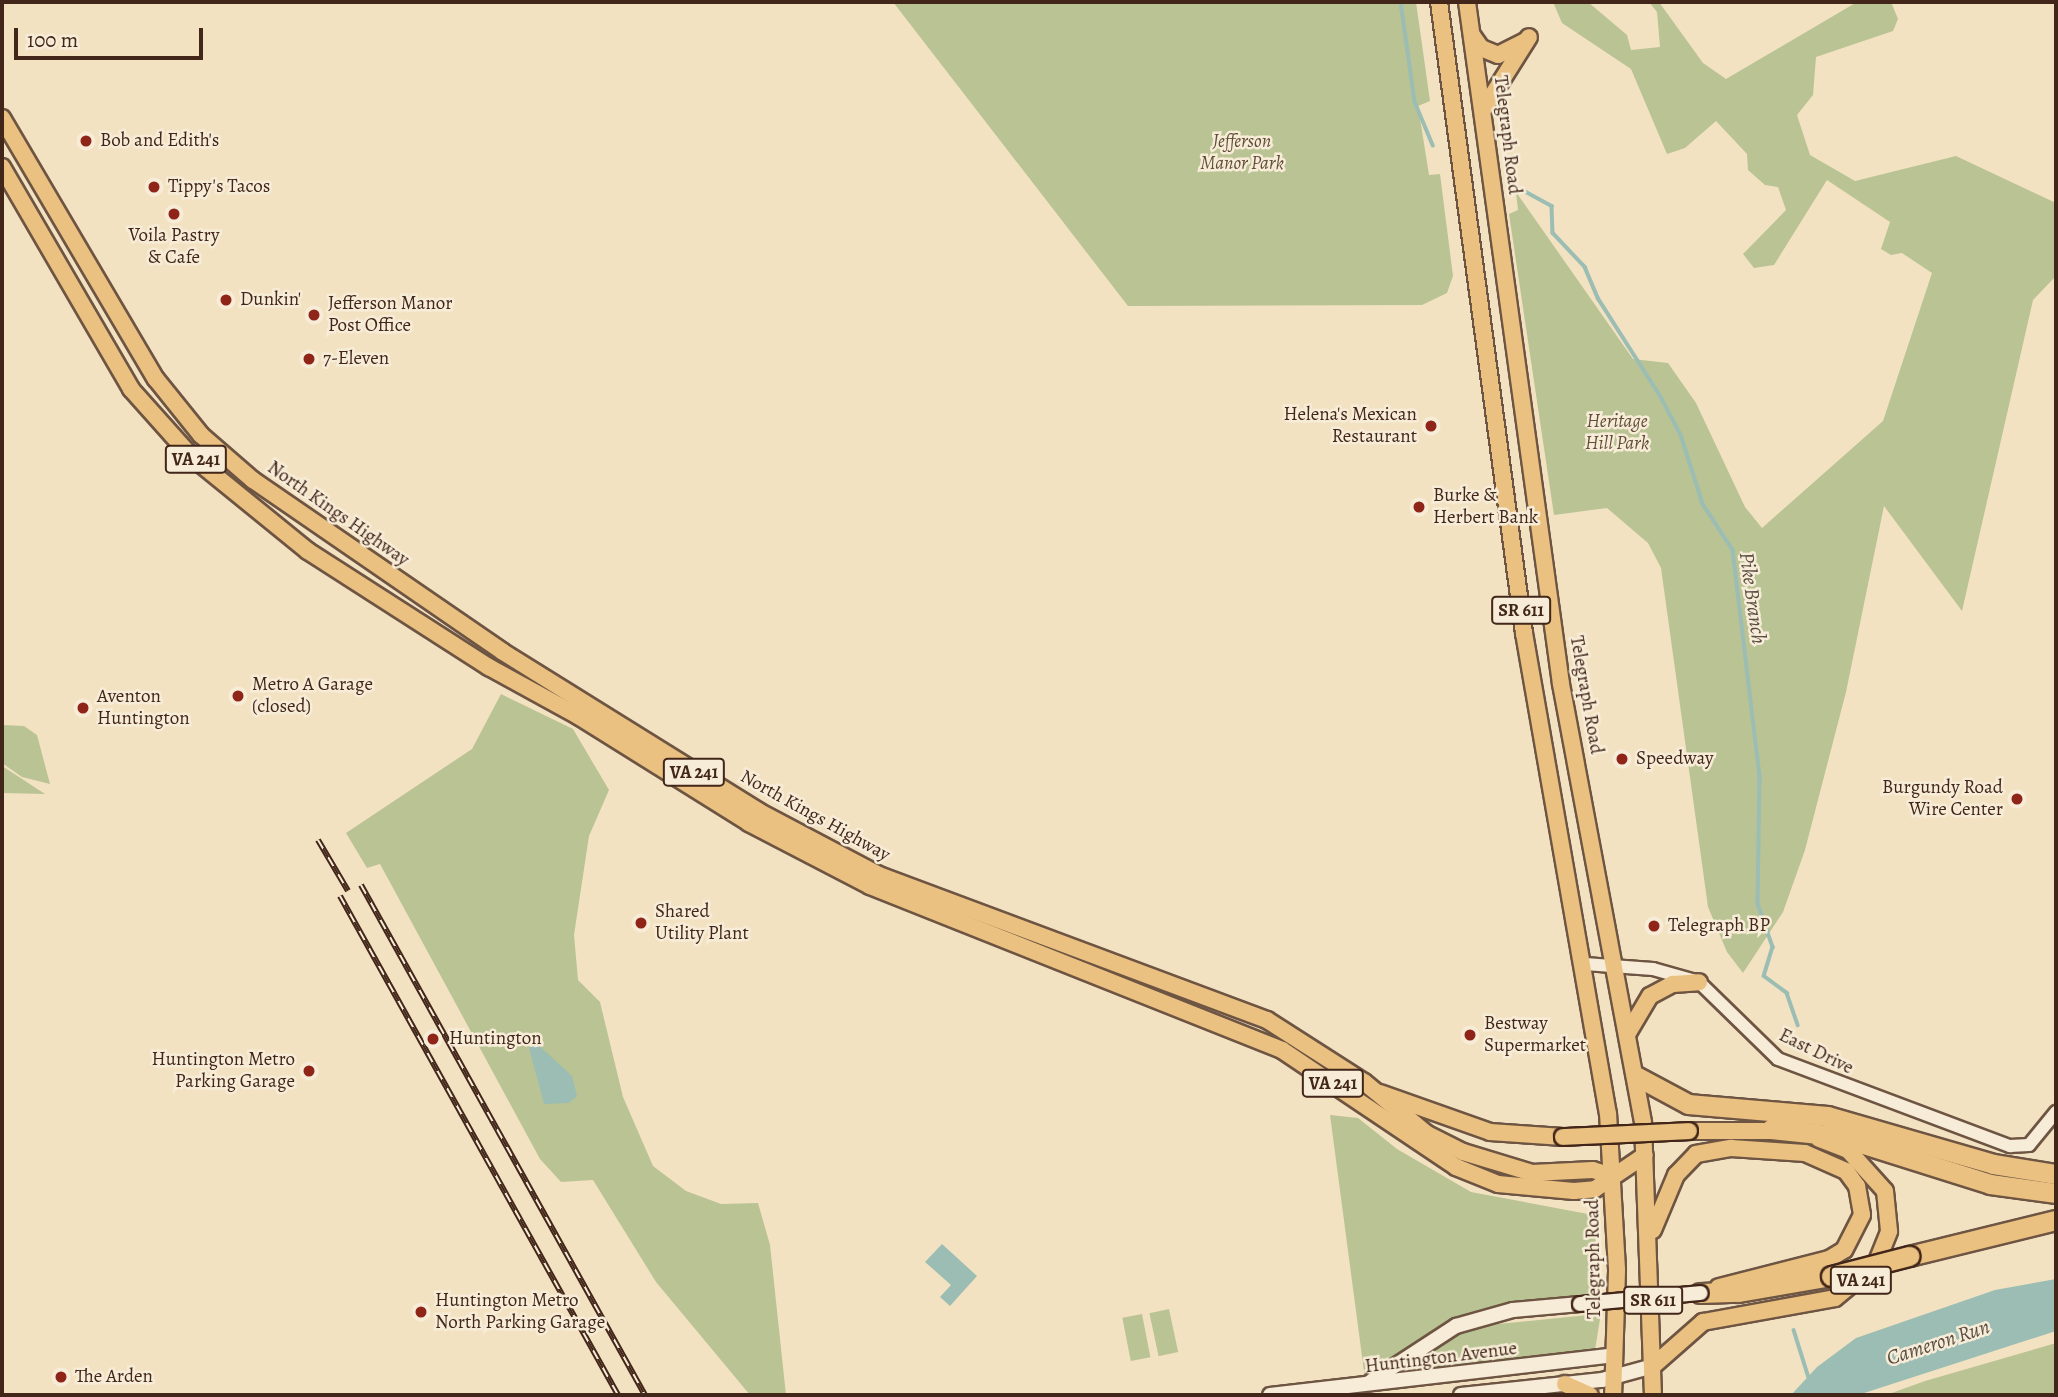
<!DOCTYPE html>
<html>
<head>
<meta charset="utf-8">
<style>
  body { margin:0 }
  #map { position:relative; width:2058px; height:1397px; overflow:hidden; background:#f3e2c1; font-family:Alegreya,serif }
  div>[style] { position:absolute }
  .green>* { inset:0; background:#bac393; transform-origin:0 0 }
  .water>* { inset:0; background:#9bbdb4 }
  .stream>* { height:3.5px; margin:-1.75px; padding:0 1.75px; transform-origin:1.75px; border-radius:1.75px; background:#9bbdb4 }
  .roads { filter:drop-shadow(2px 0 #6e5543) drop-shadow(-2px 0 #6e5543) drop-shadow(0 2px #6e5543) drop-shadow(0 -2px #6e5543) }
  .tertiary>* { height:12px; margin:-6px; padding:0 6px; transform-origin:6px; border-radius:6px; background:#f7ecd7 }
  .secondary>* { height:14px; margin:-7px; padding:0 7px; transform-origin:7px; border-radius:7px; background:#f7ecd7 }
  .primary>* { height:16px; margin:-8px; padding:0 8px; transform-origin:8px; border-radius:8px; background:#eac180 }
  .motorway>* { height:19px; margin:-9.5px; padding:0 9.5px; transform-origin:9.5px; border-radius:9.5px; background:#eac180 }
  .rail>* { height:6px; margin-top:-3px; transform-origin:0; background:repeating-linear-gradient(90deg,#f7ecd7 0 10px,#422619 0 20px); box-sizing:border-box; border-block:2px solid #422619 }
  .bridges { filter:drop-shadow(2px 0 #422619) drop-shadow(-2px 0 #422619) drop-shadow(0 2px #422619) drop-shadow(0 -2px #422619) }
  .secondary-bridge>* { height:14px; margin:-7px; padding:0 7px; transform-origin:7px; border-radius:7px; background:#f7ecd7 }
  .primary-bridge>* { height:16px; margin:-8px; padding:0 8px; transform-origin:8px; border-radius:8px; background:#eac180 }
  .motorway-bridge>* { height:19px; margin:-9.5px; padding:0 9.5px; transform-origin:9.5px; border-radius:9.5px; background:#eac180 }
  .dots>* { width:19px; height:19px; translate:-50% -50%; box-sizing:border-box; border:4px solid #f7ecd7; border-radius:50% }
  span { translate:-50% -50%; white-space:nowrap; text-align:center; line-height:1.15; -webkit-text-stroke:5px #f7ecd7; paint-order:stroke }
  .shield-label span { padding:2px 5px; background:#f7ecd7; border:2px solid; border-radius:5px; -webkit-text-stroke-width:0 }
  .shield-label { font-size:18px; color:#422619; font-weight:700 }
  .street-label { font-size:19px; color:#422619 }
  .poi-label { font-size:19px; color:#422619 }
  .left { translate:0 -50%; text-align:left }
  .right { translate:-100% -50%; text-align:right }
  .park-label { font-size:19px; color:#604d38; font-style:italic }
  .water-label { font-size:21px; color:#584c40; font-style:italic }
  .frame { position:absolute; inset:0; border:4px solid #422619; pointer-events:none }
  .scale { position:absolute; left:14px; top:28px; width:189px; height:32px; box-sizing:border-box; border:4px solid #422619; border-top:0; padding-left:9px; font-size:21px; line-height:24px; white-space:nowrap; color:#422619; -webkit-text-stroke:5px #f7ecd7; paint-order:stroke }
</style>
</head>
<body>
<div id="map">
  <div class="green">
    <i style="clip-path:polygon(893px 2px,1416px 2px,1430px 101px,1418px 106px,1429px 175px,1440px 174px,1453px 276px,1447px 293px,1422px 305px,1128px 306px)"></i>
    <i style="clip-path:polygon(1553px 2px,1588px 2px,1627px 35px,1631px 50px,1660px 47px,1657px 12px,1649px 2px,1659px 2px,1703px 63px,1726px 79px,1857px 2px,1891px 2px,1898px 19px,1893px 31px,1816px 57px,1813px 95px,1797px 115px,1810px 155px,1855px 181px,1956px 156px,2056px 203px,2056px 276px,2033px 300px,1962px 611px,1884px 506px,1846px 692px,1805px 850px,1783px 912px,1743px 973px,1727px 952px,1708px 907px,1661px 568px,1648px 543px,1607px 508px,1554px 515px,1509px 214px,1518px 210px,1516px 192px,1633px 359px,1668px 363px,1696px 403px,1745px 507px,1762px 528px,1883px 421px,1932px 273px,1902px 253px,1891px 255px,1881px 249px,1890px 222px,1827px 180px,1774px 265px,1754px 268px,1743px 254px,1786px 210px,1778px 187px,1765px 185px,1748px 170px,1747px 154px,1716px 121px,1685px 148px,1667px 154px,1631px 69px,1562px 23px)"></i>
    <i style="clip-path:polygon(501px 694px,573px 729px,609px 790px,589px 836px,574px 935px,578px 980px,600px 1002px,623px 1097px,653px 1166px,686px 1191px,721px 1204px,758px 1203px,770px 1245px,786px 1395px,750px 1395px,656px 1282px,593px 1180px,561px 1182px,540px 1159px,380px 864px,367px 868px,346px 833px,472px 749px)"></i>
    <i style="clip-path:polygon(2px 725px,24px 726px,37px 735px,50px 784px,22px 777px,2px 763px)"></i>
    <i style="clip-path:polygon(2px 766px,16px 775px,45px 794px,2px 793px)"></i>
    <i style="clip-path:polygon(1330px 1115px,1358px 1118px,1397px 1149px,1471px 1192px,1588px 1214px,1595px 1228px,1600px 1319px,1595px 1350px,1399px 1374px,1458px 1332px,1478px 1326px,1598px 1314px,1597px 1294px,1506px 1304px,1442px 1325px,1365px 1379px)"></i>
    <i style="left:1169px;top:1309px;width:44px;height:20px;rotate:78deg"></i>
    <i style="left:1142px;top:1314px;width:44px;height:20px;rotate:79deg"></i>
    <i style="clip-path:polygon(2056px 1343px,2056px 1395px,1886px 1395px,1925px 1381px)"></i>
  </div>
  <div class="water">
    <i style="clip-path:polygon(534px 1041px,572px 1076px,577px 1096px,569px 1103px,544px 1104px,529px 1048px)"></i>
    <i style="clip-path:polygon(942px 1244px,977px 1276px,950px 1306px,940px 1297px,951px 1285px,925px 1262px)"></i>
    <i style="clip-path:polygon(2056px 1279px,2056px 1331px,1858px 1395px,1791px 1395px,1817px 1367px,1856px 1338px,1995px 1290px)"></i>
  </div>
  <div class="stream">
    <i style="left:1401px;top:2px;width:101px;rotate:82deg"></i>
    <i style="left:1415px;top:102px;width:47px;rotate:67.3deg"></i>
    <i style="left:1515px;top:186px;width:42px;rotate:28.4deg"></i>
    <i style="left:1552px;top:206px;width:27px;rotate:88deg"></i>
    <i style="left:1553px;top:233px;width:47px;rotate:46.7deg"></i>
    <i style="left:1585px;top:267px;width:34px;rotate:67deg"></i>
    <i style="left:1598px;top:298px;width:117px;rotate:57.5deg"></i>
    <i style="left:1661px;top:397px;width:43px;rotate:62.2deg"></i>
    <i style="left:1681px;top:435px;width:72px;rotate:72.3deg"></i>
    <i style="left:1703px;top:504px;width:55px;rotate:56.9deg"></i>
    <i style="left:1733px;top:550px;width:229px;rotate:83.2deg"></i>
    <i style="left:1760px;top:777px;width:127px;rotate:90.9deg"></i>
    <i style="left:1758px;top:904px;width:46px;rotate:70.8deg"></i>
    <i style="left:1773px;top:947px;width:30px;rotate:107deg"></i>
    <i style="left:1764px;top:976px;width:29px;rotate:36deg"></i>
    <i style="left:1787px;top:993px;width:34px;rotate:71deg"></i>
    <i style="left:1794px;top:1330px;width:50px;rotate:72.6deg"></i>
  </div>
  <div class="roads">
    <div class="tertiary">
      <i style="left:1585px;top:964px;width:68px;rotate:4.2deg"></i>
      <i style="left:1653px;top:969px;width:48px;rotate:15.8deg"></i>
      <i style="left:1699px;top:982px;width:110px;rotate:44.3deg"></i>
      <i style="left:1778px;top:1059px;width:248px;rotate:20.6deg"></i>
      <i style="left:2010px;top:1146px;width:19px;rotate:-3deg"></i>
      <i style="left:2029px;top:1145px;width:43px;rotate:-50.7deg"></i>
    </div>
    <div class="secondary">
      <i style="left:1370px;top:1382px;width:103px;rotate:-33.1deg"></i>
      <i style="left:1456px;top:1326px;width:59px;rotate:-15.7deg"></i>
      <i style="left:1513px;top:1310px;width:67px;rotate:-5.1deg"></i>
      <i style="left:1270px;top:1395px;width:347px;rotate:-6.6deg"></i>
      <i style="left:1461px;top:1395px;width:142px;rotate:-6.1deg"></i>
      <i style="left:1602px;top:1380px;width:53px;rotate:-15.4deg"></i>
    </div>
    <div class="primary">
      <i style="left:1439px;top:2px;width:637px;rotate:82.33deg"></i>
      <i style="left:1524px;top:633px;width:487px;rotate:80.1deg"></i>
      <i style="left:1608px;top:1113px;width:158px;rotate:86.7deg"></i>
      <i style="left:1617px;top:1271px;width:124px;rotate:91.8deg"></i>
      <i style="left:1467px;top:2px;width:688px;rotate:82.15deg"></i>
      <i style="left:1561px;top:684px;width:447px;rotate:79.4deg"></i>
      <i style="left:1643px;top:1123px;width:272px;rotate:87.9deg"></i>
      <i style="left:1472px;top:35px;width:16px;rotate:55deg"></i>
      <i style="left:1481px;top:48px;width:18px;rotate:22deg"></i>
      <i style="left:1498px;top:55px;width:30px;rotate:-27deg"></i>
      <i style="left:1483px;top:110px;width:86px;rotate:-57.8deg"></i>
      <i style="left:2px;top:118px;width:303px;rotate:59.5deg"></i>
      <i style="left:156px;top:379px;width:72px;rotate:51.2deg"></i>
      <i style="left:201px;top:435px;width:69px;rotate:40.9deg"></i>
      <i style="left:253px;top:480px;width:303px;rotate:34.5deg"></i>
      <i style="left:503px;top:652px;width:301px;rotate:31.9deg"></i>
      <i style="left:758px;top:811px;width:137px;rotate:27.9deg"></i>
      <i style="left:879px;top:875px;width:414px;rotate:20.5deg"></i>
      <i style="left:1267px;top:1020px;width:115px;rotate:32.6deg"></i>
      <i style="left:1364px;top:1082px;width:82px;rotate:39.5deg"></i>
      <i style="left:1427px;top:1134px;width:40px;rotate:26.6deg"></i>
      <i style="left:1463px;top:1152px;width:72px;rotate:16.9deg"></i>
      <i style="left:1532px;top:1173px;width:61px;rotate:-2.8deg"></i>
      <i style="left:1593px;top:1170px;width:20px;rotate:18deg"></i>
      <i style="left:2px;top:167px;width:257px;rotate:59.8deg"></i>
      <i style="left:131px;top:389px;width:90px;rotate:48.2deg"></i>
      <i style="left:191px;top:456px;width:151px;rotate:39.1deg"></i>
      <i style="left:308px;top:551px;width:215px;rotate:32.7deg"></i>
      <i style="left:489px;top:667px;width:102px;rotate:28.8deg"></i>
      <i style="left:578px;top:716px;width:202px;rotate:32deg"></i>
      <i style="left:749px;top:823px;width:136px;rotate:27.5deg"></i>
      <i style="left:870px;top:886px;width:443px;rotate:21.7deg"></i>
      <i style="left:1282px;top:1050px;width:210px;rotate:33.9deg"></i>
      <i style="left:1456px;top:1167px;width:45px;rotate:22deg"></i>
      <i style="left:1498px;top:1184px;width:76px;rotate:5.3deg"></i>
      <i style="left:1574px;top:1191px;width:21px;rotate:-5deg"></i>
      <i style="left:1595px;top:1189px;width:60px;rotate:-34.2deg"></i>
      <i style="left:1628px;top:1033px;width:43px;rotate:-59.3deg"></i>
      <i style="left:1650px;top:996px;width:26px;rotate:-28deg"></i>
      <i style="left:1673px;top:984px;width:26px;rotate:-4deg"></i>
      <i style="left:1380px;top:1093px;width:117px;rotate:19.5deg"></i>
      <i style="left:1490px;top:1132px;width:73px;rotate:3.9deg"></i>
      <i style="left:1689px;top:1131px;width:91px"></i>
      <i style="left:1653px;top:1230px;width:60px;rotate:-67.3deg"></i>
      <i style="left:1676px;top:1175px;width:29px;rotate:-46deg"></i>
      <i style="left:1696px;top:1154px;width:36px;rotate:-10deg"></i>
      <i style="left:1731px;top:1148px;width:74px;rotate:3.9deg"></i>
      <i style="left:1805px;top:1153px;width:45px;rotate:23.7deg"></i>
      <i style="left:1846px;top:1171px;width:19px;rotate:54deg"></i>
      <i style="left:1857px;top:1186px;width:29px;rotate:80deg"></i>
      <i style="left:1862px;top:1215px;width:39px;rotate:117deg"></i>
      <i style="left:1844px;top:1250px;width:17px;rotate:149deg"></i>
      <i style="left:1829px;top:1259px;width:114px;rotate:165.7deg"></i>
      <i style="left:1653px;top:1366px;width:67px;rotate:-41.3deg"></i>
      <i style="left:1703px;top:1322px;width:134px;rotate:-10.3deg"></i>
      <i style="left:1835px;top:1298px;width:53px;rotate:-39.7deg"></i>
      <i style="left:1876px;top:1264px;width:35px;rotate:-68deg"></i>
      <i style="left:1889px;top:1231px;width:40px;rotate:-95.7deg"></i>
      <i style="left:1885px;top:1191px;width:55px;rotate:-132.1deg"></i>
      <i style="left:1848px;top:1150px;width:31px;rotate:-159deg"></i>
      <i style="left:1565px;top:1384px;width:27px;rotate:24deg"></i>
    </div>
    <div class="motorway">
      <i style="left:1636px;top:1076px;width:59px;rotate:28.3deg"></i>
      <i style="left:1688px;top:1104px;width:140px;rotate:4.9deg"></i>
      <i style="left:1827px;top:1116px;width:173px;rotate:16.1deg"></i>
      <i style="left:1993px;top:1164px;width:64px;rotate:9deg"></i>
      <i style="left:1771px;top:1129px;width:67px;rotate:6deg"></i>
      <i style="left:1838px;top:1136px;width:159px;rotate:17.5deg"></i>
      <i style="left:1990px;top:1184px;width:67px;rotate:7.8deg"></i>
      <i style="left:1909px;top:1256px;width:151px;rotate:-13.8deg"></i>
      <i style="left:1700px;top:1293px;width:38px;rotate:-2deg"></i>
      <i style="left:1738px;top:1292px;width:94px;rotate:-9.8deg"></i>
    </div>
  </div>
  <div class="rail">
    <i style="left:318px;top:840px;width:59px;rotate:59.5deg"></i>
    <i style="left:361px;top:885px;width:584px;rotate:60.89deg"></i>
    <i style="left:340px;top:896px;width:571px;rotate:60.88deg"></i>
  </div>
  <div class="bridges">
    <div class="secondary-bridge">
      <i style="left:1580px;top:1304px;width:121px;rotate:-5.2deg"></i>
    </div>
    <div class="primary-bridge">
      <i style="left:1563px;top:1137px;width:126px;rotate:-2.7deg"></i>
    </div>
    <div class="motorway-bridge">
      <i style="left:1831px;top:1276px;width:81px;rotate:-14.4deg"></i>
    </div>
  </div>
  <div class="dots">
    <i style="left:86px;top:141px;background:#8f2418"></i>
    <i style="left:154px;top:187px;background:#8f2418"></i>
    <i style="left:174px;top:214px;background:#8f2418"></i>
    <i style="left:226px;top:300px;background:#8f2418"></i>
    <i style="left:314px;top:315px;background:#8f2418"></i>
    <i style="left:309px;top:359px;background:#8f2418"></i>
    <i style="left:1431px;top:426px;background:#8f2418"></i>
    <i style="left:1419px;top:507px;background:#8f2418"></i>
    <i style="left:238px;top:696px;background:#8f2418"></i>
    <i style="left:83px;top:708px;background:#8f2418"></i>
    <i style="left:1622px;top:759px;background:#8f2418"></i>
    <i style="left:2017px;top:799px;background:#8f2418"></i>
    <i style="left:641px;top:923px;background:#8f2418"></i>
    <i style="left:1654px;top:926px;background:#8f2418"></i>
    <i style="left:1470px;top:1035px;background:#8f2418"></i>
    <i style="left:433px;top:1039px;background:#8f2418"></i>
    <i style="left:309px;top:1071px;background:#8f2418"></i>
    <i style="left:421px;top:1312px;background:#8f2418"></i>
    <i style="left:61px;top:1377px;background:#8f2418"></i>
  </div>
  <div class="shield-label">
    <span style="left:196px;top:459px">VA 241</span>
    <span style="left:1521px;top:610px">SR 611</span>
    <span style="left:694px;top:772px">VA 241</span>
    <span style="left:1333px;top:1083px">VA 241</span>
    <span style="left:1861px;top:1280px">VA 241</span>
    <span style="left:1653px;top:1300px">SR 611</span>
  </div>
  <div class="street-label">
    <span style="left:1507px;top:135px;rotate:83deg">Telegraph Road</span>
    <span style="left:338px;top:514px;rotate:35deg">North Kings Highway</span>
    <span style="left:1586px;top:695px;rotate:80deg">Telegraph Road</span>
    <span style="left:815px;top:816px;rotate:29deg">North Kings Highway</span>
    <span style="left:1816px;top:1052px;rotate:26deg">East Drive</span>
    <span style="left:1594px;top:1259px;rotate:-91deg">Telegraph Road</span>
    <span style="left:1441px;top:1358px;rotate:-7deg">Huntington Avenue</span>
  </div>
  <div class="poi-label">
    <span class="left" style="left:100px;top:141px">Bob and Edith's</span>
    <span class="left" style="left:168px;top:187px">Tippy's Tacos</span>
    <span style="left:174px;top:247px">Voila Pastry<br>&amp; Cafe</span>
    <span class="left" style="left:240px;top:300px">Dunkin'</span>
    <span class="left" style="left:328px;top:315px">Jefferson Manor<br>Post Office</span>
    <span class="left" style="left:323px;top:359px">7-Eleven</span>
    <span class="right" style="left:1417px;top:426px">Helena's Mexican<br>Restaurant</span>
    <span class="left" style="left:1433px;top:507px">Burke &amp;<br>Herbert Bank</span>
    <span class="left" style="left:252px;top:696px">Metro A Garage<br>(closed)</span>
    <span class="left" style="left:97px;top:708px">Aventon<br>Huntington</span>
    <span class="left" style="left:1636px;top:759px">Speedway</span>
    <span class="right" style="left:2003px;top:799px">Burgundy Road<br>Wire Center</span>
    <span class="left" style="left:655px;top:923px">Shared<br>Utility Plant</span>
    <span class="left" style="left:1668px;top:926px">Telegraph BP</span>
    <span class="left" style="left:1484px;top:1035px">Bestway<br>Supermarket</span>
    <span class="left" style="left:449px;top:1039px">Huntington</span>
    <span class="right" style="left:295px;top:1071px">Huntington Metro<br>Parking Garage</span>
    <span class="left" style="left:435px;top:1312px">Huntington Metro<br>North Parking Garage</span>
    <span class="left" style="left:75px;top:1377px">The Arden</span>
  </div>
  <div class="park-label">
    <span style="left:1242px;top:153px">Jefferson<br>Manor Park</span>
    <span style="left:1617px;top:433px">Heritage<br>Hill Park</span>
  </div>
  <div class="water-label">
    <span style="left:1753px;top:598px;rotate:82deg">Pike Branch</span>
    <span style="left:1938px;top:1342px;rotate:-18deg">Cameron Run</span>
  </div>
  <div class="frame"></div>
  <div class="scale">100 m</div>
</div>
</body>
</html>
